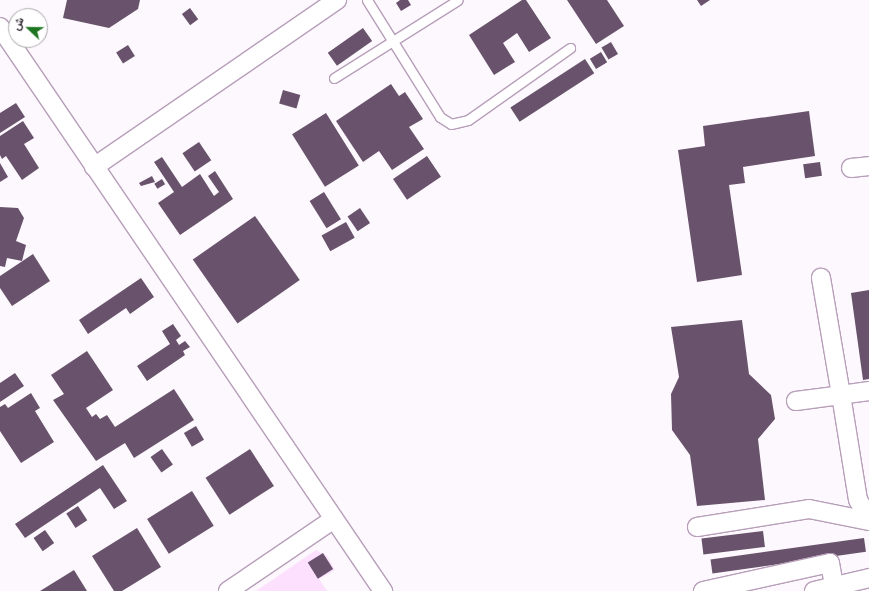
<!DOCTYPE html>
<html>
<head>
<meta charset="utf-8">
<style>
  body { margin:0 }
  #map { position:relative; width:869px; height:591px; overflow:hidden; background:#fdf8fe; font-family:Commissioner,Vazirmatn,sans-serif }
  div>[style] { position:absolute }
  .green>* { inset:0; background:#fce0fe }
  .building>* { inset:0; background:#69526b; transform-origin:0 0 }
  .roads { filter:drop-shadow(1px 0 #b79eb9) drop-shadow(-1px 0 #b79eb9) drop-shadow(0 1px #b79eb9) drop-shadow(0 -1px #b79eb9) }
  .service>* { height:9px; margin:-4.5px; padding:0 4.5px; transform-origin:4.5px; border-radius:4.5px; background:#fff }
  .minor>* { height:18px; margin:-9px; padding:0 9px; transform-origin:9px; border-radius:9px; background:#fff }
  span { translate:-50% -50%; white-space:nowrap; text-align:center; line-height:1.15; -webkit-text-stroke:4px #fff; paint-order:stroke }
  .north { position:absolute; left:8px; top:8px; width:40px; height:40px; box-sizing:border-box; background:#fff; border:1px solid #aca8ac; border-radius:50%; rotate:292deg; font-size:11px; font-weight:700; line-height:16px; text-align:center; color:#2f2530 }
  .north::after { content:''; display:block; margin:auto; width:14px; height:18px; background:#1d7521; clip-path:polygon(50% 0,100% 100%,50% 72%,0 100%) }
</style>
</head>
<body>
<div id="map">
  <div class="green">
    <i style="clip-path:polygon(316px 550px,327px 556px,335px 570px,319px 579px,327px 591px,256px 591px)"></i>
  </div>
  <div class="building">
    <i style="clip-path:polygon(67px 0,140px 0,138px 9px,109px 28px,63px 18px)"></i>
    <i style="clip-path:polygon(400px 0,408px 0,411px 5px,401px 11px,396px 3px)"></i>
    <i style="clip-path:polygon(522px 0,526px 0,551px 38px,529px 52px,517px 33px,503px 43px,515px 62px,494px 75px,469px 35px)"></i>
    <i style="clip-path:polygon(567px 0,607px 0,624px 26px,596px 44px)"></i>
    <i style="clip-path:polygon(697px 0,710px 0,701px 6px)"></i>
    <i style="left:190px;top:8px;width:14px;height:10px;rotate:54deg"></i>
    <i style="left:363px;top:28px;width:16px;height:43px;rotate:55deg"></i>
    <i style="left:611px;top:42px;width:14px;height:11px;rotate:60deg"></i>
    <i style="left:128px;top:45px;width:13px;height:14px;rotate:58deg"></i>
    <i style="left:601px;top:52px;width:12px;height:13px;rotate:59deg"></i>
    <i style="left:585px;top:59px;width:17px;height:89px;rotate:57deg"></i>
    <i style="clip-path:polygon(391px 84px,399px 96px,405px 92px,423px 119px,409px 127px,424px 149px,392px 170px,379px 151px,363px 162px,336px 121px)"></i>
    <i style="left:283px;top:90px;width:18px;height:14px;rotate:16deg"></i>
    <i style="clip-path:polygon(16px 103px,25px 117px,0 133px,0 113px)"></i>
    <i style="clip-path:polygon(809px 111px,815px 156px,743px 167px,745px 183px,729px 185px,742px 275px,697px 282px,678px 150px,705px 146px,703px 126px)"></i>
    <i style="left:326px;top:113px;width:62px;height:40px;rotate:58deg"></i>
    <i style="clip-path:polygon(23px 121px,34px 138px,24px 144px,39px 168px,22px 180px,6px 156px,2px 159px,0 155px,0 136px)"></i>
    <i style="left:199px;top:142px;width:22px;height:20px;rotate:56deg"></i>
    <i style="left:427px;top:156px;width:25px;height:41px;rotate:56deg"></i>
    <i style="clip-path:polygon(162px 157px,182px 187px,200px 174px,214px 196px,219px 192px,208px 176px,215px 171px,233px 199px,180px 235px,158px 203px,174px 192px,154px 162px)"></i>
    <i style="left:820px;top:162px;width:14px;height:17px;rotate:82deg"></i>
    <i style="clip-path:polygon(0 163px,8px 177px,0 182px)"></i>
    <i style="clip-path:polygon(152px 176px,155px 182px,141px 186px,139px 183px)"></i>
    <i style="left:162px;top:179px;width:6px;height:9px;rotate:59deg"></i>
    <i style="left:324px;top:192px;width:32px;height:17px;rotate:58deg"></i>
    <i style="clip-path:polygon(0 207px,18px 208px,24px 218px,16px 241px,26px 245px,22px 261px,7px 258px,5px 267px,0 266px)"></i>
    <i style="left:360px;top:208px;width:18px;height:15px;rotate:56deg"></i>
    <i style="left:255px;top:216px;width:78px;height:76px;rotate:55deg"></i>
    <i style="left:346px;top:222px;width:18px;height:28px;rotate:61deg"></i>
    <i style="clip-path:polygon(33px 254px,50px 281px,12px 306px,0 288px,0 276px)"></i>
    <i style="clip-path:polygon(141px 278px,154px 297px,130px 314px,126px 308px,88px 334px,79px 320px)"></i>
    <i style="clip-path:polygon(869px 290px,869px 379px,863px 380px,851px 293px)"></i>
    <i style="clip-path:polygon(742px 320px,749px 374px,771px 395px,775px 419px,758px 439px,765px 500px,697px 506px,690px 455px,672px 430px,671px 394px,679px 377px,671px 327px)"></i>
    <i style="clip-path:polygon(173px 324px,181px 336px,176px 340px,179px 345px,185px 341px,190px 347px,183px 351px,185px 355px,147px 381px,137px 366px,170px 344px,162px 331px)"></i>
    <i style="clip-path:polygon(87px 351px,113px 390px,86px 408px,92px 417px,96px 414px,100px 419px,107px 415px,115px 427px,174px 389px,194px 420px,134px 458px,125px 443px,96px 461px,53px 400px,64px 394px,51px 375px)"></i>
    <i style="clip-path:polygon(15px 373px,24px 386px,0 402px,0 383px)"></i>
    <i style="clip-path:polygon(31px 393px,40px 408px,35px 411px,54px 442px,21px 463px,0 431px,0 407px,5px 404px,8px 408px)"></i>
    <i style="left:196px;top:426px;width:16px;height:14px;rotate:60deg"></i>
    <i style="left:162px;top:449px;width:19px;height:14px;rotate:55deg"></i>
    <i style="left:250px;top:449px;width:44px;height:53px;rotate:57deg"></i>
    <i style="clip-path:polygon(103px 465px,127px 501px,114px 509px,100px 488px,25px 538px,15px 524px)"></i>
    <i style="left:192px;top:491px;width:41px;height:53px;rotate:58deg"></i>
    <i style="left:78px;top:506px;width:17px;height:14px;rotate:57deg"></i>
    <i style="clip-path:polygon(137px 528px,161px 567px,122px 591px,114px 591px,92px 556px)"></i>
    <i style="left:45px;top:530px;width:16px;height:14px;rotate:55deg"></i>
    <i style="left:763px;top:531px;width:16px;height:62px;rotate:83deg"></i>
    <i style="left:864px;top:538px;width:14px;height:155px;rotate:82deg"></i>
    <i style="left:323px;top:553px;width:19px;height:18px;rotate:58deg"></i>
    <i style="clip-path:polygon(74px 570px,87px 591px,40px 591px)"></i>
  </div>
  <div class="roads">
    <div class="service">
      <i style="left:367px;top:0;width:138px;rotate:58deg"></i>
      <i style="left:440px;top:117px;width:13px;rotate:32deg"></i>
      <i style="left:451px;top:124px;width:17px;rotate:-13deg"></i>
      <i style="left:468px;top:120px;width:125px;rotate:-35.2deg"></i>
      <i style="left:334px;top:78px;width:146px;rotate:-32.2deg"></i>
    </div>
    <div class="minor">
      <i style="left:0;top:27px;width:682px;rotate:55.82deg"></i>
      <i style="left:94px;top:167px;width:295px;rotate:-34.5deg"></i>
      <i style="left:851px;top:168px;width:18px;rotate:-6deg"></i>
      <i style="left:869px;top:391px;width:28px;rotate:172deg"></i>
      <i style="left:841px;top:395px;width:106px;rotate:80.8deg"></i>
      <i style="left:858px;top:500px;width:21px;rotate:59deg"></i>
      <i style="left:796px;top:401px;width:45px;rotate:-7.6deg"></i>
      <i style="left:841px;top:395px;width:119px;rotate:-99.7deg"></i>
      <i style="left:697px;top:527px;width:113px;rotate:-9.1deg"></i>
      <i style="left:809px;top:509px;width:61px;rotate:11.3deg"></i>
      <i style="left:228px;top:591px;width:128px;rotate:-34.2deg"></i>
      <i style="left:703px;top:591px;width:130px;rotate:-12.4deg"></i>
      <i style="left:830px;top:563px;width:28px;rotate:80deg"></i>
      <i style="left:814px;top:591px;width:57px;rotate:-13.3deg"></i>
    </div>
  </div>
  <div class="north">ش</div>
</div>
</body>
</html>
